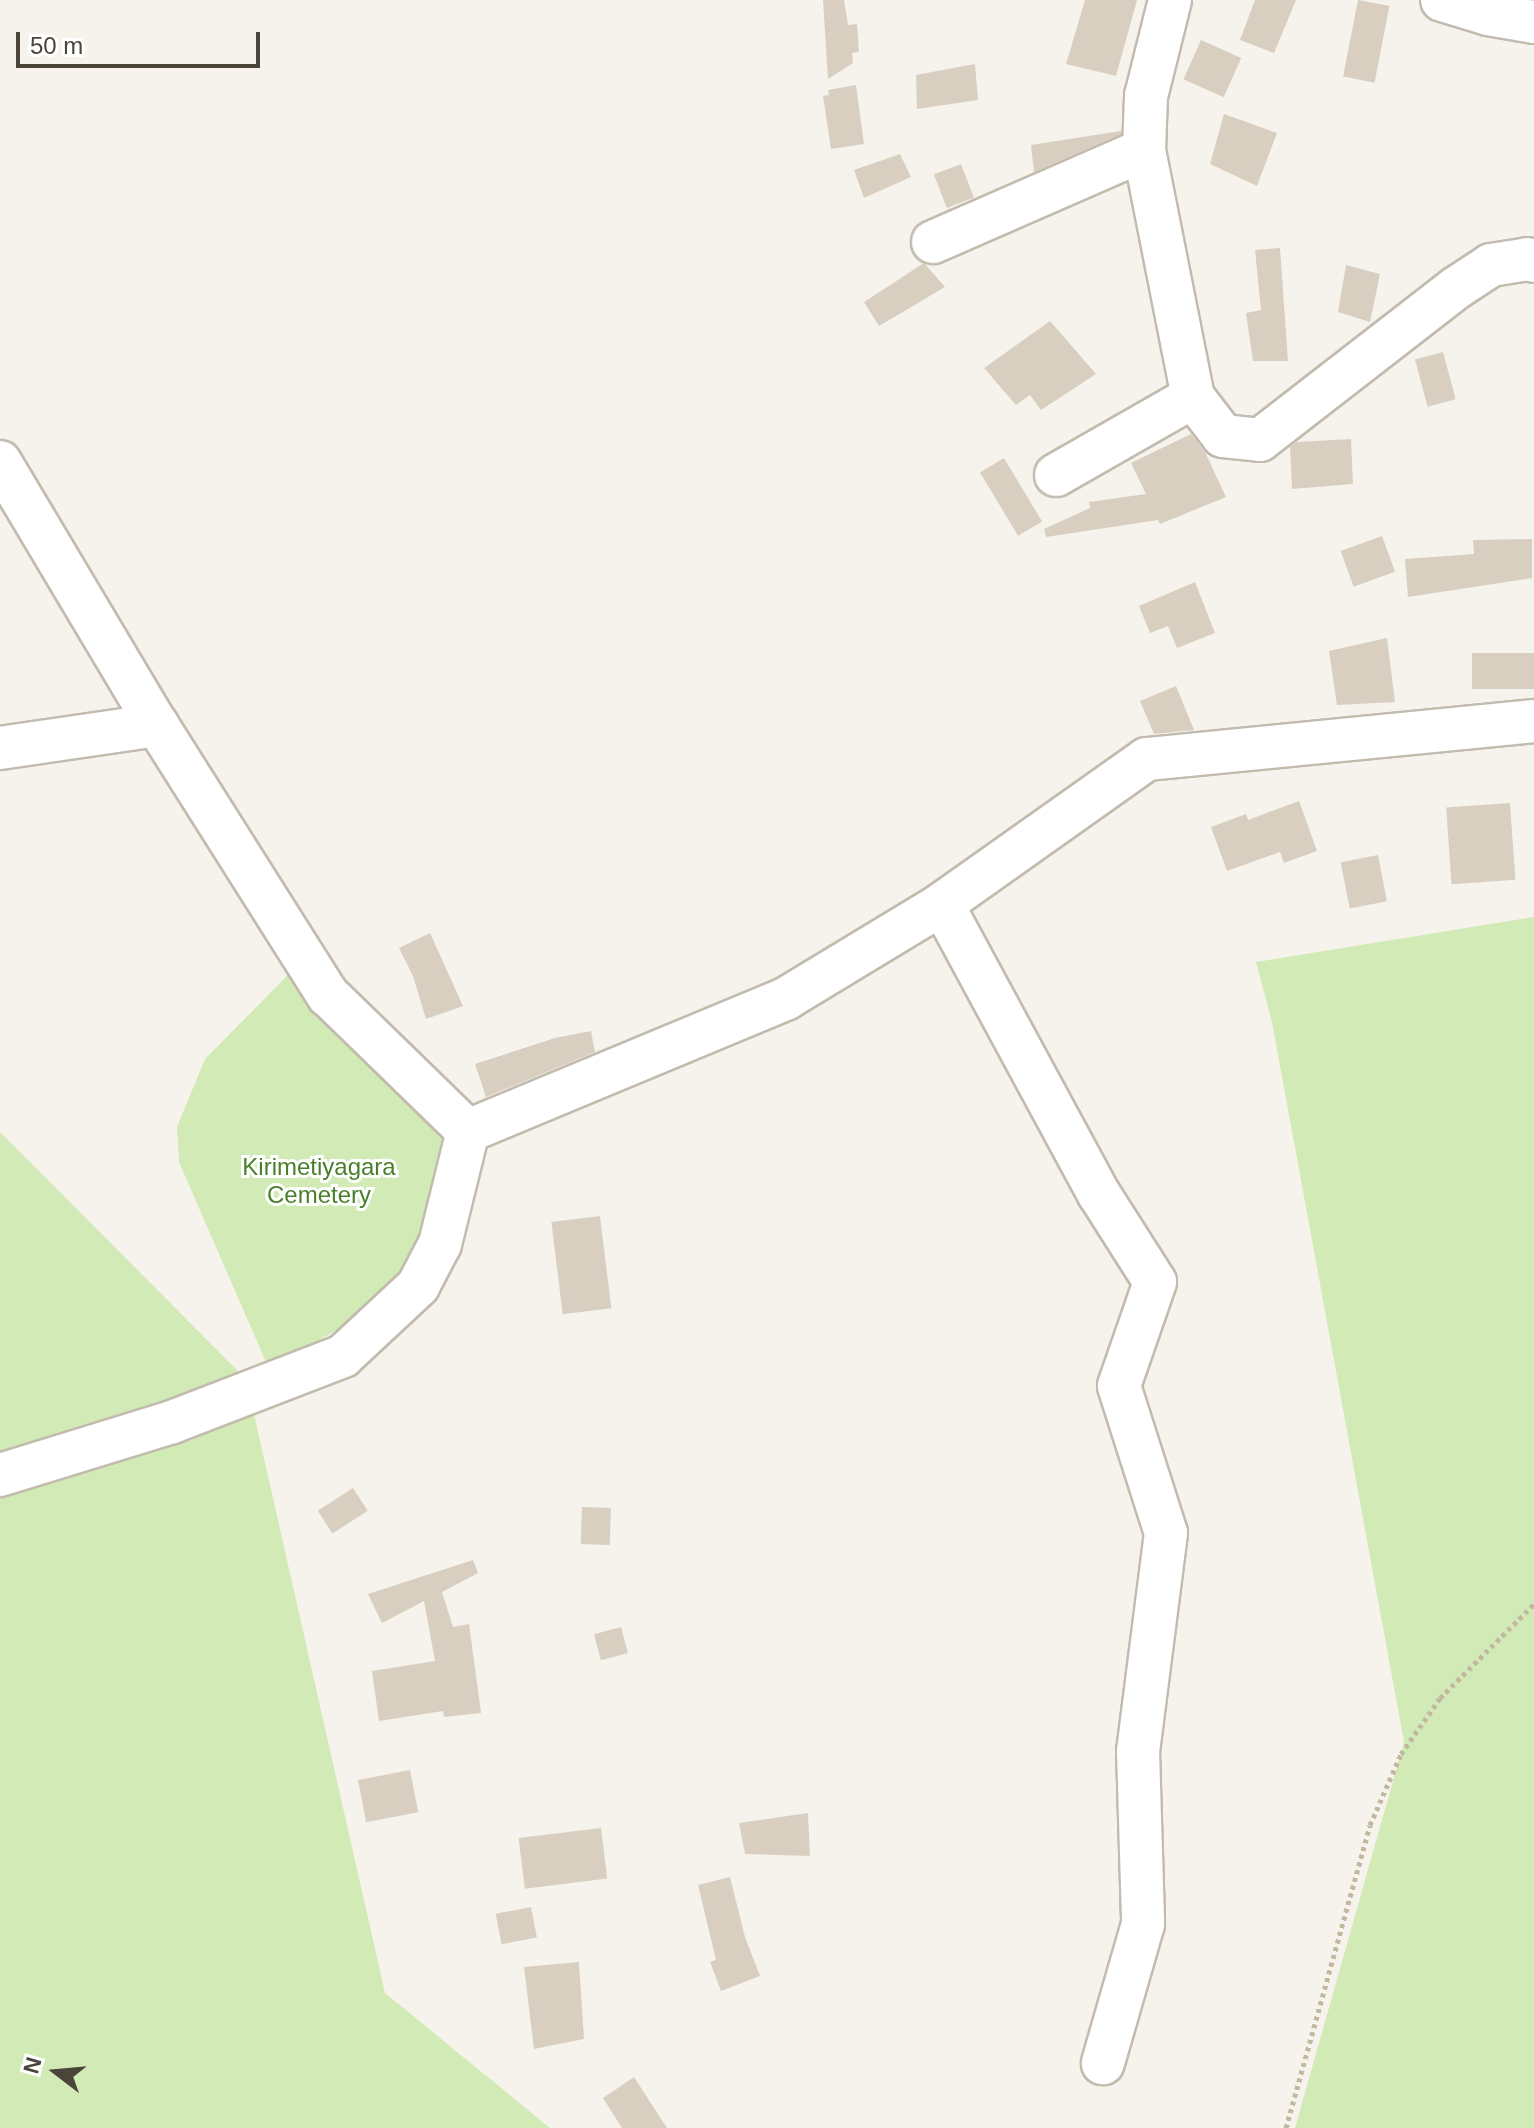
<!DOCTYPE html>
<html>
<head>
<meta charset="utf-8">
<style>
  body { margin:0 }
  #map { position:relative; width:1534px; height:2128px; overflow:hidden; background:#f6f3ec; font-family:Helvetica,sans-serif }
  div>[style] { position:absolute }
  .green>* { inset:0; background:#d2eab5 }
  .building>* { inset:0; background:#d8cfc1; transform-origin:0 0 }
  .path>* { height:5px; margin-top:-2.5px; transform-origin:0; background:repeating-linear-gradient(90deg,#c4b79f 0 4px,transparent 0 8px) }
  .roads { filter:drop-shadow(2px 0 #c2bbae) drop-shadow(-2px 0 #c2bbae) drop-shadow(0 2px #c2bbae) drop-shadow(0 -2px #c2bbae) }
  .minor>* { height:42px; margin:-21px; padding:0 21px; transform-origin:21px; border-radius:21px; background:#fff }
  span { translate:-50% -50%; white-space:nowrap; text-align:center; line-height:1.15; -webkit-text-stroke:6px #fff; paint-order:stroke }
  .park-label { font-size:24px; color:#4a7f2a }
  .north { position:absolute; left:16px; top:2032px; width:80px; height:80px; -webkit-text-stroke:6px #fff; paint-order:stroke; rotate:286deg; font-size:22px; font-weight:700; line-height:32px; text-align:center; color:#4b4439 }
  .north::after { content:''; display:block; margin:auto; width:28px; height:36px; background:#4b4439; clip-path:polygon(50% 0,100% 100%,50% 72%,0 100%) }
  .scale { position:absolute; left:16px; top:32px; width:244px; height:36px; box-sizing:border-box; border:4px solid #4b4439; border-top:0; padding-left:10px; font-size:24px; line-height:28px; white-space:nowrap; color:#4b4439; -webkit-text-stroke:6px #fff; paint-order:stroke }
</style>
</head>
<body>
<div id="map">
  <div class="green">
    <i style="clip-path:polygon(1534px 917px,1534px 2128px,1295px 2128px,1404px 1742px,1272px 1022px,1256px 962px)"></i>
    <i style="clip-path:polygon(288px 975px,333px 1032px,446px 1130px,426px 1240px,392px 1298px,269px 1369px,179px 1162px,177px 1127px,205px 1059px)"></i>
    <i style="clip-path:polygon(0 1132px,246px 1379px,385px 1993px,550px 2128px,0 2128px)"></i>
  </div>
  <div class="building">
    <i style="clip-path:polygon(823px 0,844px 0,848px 25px,857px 24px,859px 52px,852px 53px,853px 63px,828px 79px)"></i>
    <i style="clip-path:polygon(1085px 0,1137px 0,1116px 76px,1066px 64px)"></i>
    <i style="clip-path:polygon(1255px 0,1296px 0,1274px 53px,1240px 40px)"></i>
    <i style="left:1358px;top:0;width:32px;height:78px;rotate:11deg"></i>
    <i style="left:1201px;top:40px;width:44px;height:43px;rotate:24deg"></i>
    <i style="clip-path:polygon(975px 64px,978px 100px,917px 109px,916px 75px)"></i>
    <i style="clip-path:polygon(856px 85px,864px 144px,831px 149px,823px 96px,829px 95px,828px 90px)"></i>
    <i style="clip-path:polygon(1224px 114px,1277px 133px,1257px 186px,1210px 164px)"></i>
    <i style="clip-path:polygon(1121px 131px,1121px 134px,1034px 172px,1031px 145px)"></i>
    <i style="clip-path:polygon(900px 154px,911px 177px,864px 198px,854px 170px)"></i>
    <i style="left:961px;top:164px;width:36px;height:29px;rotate:69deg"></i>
    <i style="clip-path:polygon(1280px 248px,1288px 361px,1253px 361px,1246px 313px,1261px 310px,1255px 250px)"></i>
    <i style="clip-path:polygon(924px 263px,945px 287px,879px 326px,864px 302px)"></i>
    <i style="clip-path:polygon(1346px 265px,1380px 274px,1370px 322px,1338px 312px)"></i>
    <i style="clip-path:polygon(1050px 321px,1096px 374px,1041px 410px,1030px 395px,1016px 405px,984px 368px)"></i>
    <i style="left:1443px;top:352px;width:49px;height:29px;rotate:75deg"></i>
    <i style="clip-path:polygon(1191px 434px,1205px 452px,1226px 497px,1160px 524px,1158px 520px,1046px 537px,1044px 529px,1090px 508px,1089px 502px,1146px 494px,1131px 463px)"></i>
    <i style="clip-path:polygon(1351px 439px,1353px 484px,1292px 489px,1290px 447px,1297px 442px)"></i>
    <i style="left:1004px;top:458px;width:74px;height:28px;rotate:59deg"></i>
    <i style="left:1382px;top:536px;width:38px;height:44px;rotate:70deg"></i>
    <i style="clip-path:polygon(1532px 539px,1532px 578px,1408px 597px,1405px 559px,1474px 554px,1473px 540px)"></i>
    <i style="clip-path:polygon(1195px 582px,1215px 633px,1177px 648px,1168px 626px,1150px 633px,1139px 606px)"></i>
    <i style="clip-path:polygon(1387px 638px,1395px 702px,1337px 705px,1329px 651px)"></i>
    <i style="left:1534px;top:653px;width:36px;height:62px;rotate:90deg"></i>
    <i style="clip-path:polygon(1176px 686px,1194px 730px,1154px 734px,1140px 701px)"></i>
    <i style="clip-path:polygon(1299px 801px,1317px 851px,1284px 863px,1280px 852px,1227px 871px,1211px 827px,1246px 814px,1248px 820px)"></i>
    <i style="left:1510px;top:803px;width:77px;height:64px;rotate:86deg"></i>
    <i style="left:1378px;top:855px;width:47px;height:38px;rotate:79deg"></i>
    <i style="clip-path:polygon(430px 933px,463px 1006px,426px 1019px,413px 976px,399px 948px)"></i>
    <i style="clip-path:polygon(591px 1031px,595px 1052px,486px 1097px,475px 1064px,555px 1038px)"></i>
    <i style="left:600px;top:1216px;width:93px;height:49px;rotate:83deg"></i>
    <i style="left:353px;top:1488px;width:27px;height:42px;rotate:57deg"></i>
    <i style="left:582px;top:1507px;width:29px;height:37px;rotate:2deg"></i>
    <i style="clip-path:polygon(473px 1560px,478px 1573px,442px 1592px,453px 1627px,469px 1624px,481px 1713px,444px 1717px,443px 1711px,379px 1721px,372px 1671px,435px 1661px,424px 1601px,382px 1623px,368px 1594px)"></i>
    <i style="left:621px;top:1627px;width:27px;height:28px;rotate:75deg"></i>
    <i style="left:410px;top:1770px;width:43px;height:53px;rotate:79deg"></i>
    <i style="clip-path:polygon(808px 1813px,810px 1856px,745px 1854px,739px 1823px)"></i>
    <i style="left:601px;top:1828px;width:51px;height:83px;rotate:83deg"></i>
    <i style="clip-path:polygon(730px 1877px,745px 1937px,760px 1976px,721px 1991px,710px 1962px,716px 1960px,698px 1885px)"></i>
    <i style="left:531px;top:1907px;width:31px;height:36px;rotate:79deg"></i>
    <i style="clip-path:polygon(579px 1962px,584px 2039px,534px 2049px,524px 1967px)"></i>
    <i style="clip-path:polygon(634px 2077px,667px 2128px,622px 2128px,603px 2098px)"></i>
  </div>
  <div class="path">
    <i style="left:1286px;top:2128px;width:314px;rotate:-74.5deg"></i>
    <i style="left:1370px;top:1825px;width:77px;rotate:-66.4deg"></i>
    <i style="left:1401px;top:1754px;width:68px;rotate:-55.1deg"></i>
    <i style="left:1440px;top:1698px;width:133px;rotate:-45deg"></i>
  </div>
  <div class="roads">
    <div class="minor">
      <i style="left:1170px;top:0;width:99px;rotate:104deg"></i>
      <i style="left:1146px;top:96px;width:54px;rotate:92.1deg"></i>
      <i style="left:1144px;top:150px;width:252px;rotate:78.8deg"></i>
      <i style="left:1193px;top:397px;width:49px;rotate:52.4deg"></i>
      <i style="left:1223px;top:436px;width:37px;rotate:6deg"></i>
      <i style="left:1260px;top:440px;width:248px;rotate:-37.8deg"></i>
      <i style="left:1456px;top:288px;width:42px;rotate:-33.3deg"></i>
      <i style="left:1491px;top:265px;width:36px;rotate:-9deg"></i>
      <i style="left:1527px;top:259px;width:7px;rotate:16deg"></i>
      <i style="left:1442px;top:0;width:48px;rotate:16.9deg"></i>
      <i style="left:1488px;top:14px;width:47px;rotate:9.9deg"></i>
      <i style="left:933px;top:242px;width:230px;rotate:-23.6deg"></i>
      <i style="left:0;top:462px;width:306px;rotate:59.2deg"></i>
      <i style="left:157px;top:725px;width:320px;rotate:57.7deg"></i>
      <i style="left:328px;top:995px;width:195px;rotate:44.2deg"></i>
      <i style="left:468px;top:1131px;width:346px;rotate:-22.6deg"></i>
      <i style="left:787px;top:998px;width:181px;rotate:-31.2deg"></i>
      <i style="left:942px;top:904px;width:251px;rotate:-35.3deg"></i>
      <i style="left:1147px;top:759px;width:389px;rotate:-5.6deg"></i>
      <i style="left:1056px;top:475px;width:158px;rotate:-29.7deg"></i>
      <i style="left:0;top:748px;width:159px;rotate:-8.3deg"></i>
      <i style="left:942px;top:904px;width:330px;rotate:61.6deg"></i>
      <i style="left:1099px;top:1194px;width:104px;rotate:57.5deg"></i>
      <i style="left:1155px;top:1282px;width:110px;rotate:109.1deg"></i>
      <i style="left:1119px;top:1386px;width:154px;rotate:72.3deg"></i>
      <i style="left:1166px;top:1533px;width:220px;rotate:97.3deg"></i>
      <i style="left:1138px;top:1751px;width:173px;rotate:88.3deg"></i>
      <i style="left:1143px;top:1924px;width:145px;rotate:106.1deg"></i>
      <i style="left:0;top:1475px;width:180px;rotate:-17.1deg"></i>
      <i style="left:172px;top:1422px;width:183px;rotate:-21.1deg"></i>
      <i style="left:343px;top:1356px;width:103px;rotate:-43deg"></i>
      <i style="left:418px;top:1286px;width:47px;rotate:-62.4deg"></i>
      <i style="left:440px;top:1244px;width:116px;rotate:-76.1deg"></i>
    </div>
  </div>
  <div class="park-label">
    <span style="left:319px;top:1181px">Kirimetiyagara<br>Cemetery</span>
  </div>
  <div class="north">N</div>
  <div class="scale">50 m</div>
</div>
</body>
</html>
